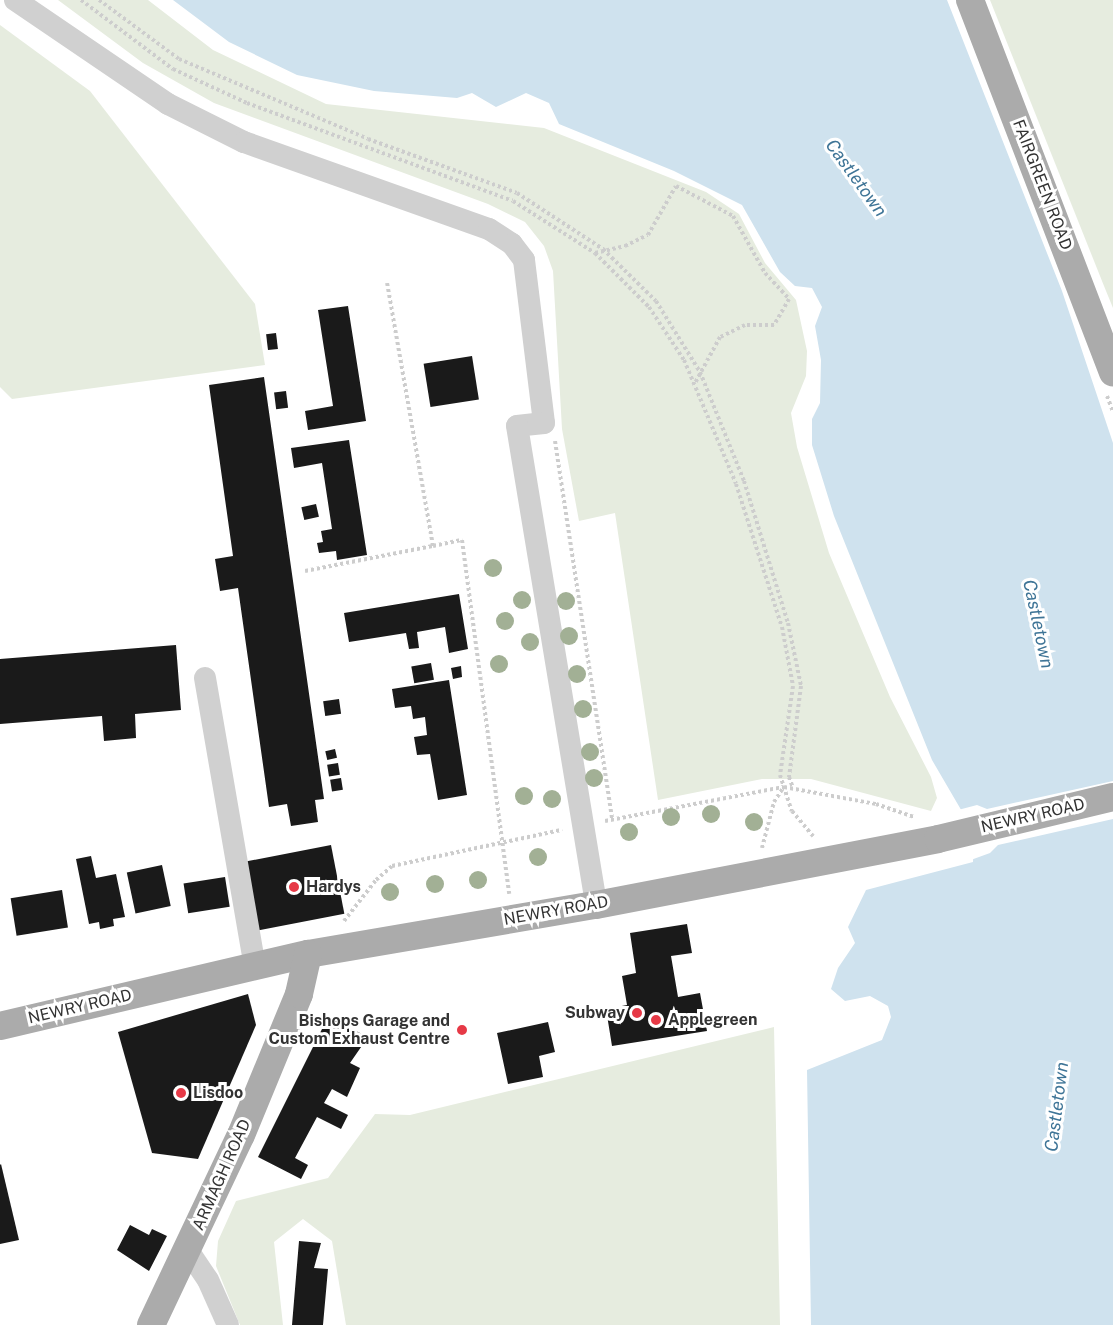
<!DOCTYPE html>
<html>
<head>
<meta charset="utf-8">
<style>
  body { margin:0 }
  #map { position:relative; width:1113px; height:1325px; overflow:hidden; background:#fff; font-family:"Public Sans",sans-serif }
  div>[style] { position:absolute }
  .green>* { inset:0; background:#e6ecdf }
  .water>* { inset:0; background:#cfe2ee }
  .pier>* { inset:0; background:#fff }
  .building>* { inset:0; background:#1a1a1a; transform-origin:0 0 }
  .path>* { height:4px; margin-top:-2px; transform-origin:0; background:repeating-linear-gradient(90deg,#cdcdcd 0 3px,transparent 0 6px) }
  .minor>* { height:22px; margin:-11px; padding:0 11px; transform-origin:11px; border-radius:11px; background:#d0d0d0 }
  .major>* { height:28px; margin:-14px; padding:0 14px; transform-origin:14px; border-radius:14px; background:#ababab }
  .trees>* { width:18px; height:18px; margin:-9px; border-radius:50%; background:#a2b095 }
  .dots>* { width:16px; height:16px; translate:-50% -50%; box-sizing:border-box; border:3px solid #fff; border-radius:50% }
  span { translate:-50% -50%; white-space:nowrap; text-align:center; line-height:1.15; -webkit-text-stroke:6px #fff; paint-order:stroke }
  .street-label { font-size:16px; color:#333 }
  .poi-label { font-size:16px; color:#333; font-weight:700 }
  .left { translate:0 -50%; text-align:left }
  .right { translate:-100% -50%; text-align:right }
  .water-label { font-size:18px; color:#3f7597; font-style:italic }
</style>
</head>
<body>
<div id="map">
  <div class="green">
    <i style="clip-path:polygon(58px 0,148px 0,213px 50px,326px 104px,544px 128px,706px 192px,739px 214px,765px 263px,796px 300px,807px 351px,806px 376px,791px 413px,797px 447px,829px 553px,890px 697px,931px 777px,937px 798px,931px 811px,811px 779px,762px 779px,658px 800px,615px 513px,579px 521px,562px 429px,553px 271px,544px 246px,525px 222px,488px 204px,214px 103px,143px 63px)"></i>
    <i style="clip-path:polygon(990px 0,1113px 0,1113px 308px,1104px 286px)"></i>
    <i style="clip-path:polygon(0 25px,90px 91px,255px 304px,265px 365px,12px 399px,0 387px)"></i>
    <i style="clip-path:polygon(774px 1027px,780px 1325px,346px 1325px,332px 1241px,303px 1219px,274px 1242px,283px 1325px,240px 1325px,216px 1266px,218px 1241px,236px 1201px,328px 1178px,375px 1114px,410px 1115px)"></i>
  </div>
  <div class="water">
    <i style="clip-path:polygon(173px 0,947px 0,1062px 291px,1113px 443px,1113px 1325px,811px 1325px,807px 1070px,882px 1040px,891px 1017px,888px 1006px,870px 996px,845px 1001px,831px 989px,838px 968px,855px 943px,848px 927px,866px 890px,973px 862px,974px 832px,932px 760px,834px 516px,812px 445px,812px 419px,820px 403px,821px 360px,815px 326px,822px 307px,812px 288px,795px 286px,780px 272px,742px 205px,674px 171px,559px 124px,549px 103px,526px 93px,496px 107px,472px 93px,457px 98px,374px 91px,297px 75px,229px 42px)"></i>
  </div>
  <div class="pier">
    <i style="clip-path:polygon(1113px 781px,1113px 819px,998px 845px,990px 853px,968px 861px,956px 863px,971px 859px,971px 833px,958px 810px,977px 805px,987px 809px)"></i>
  </div>
  <div class="building">
    <i style="clip-path:polygon(348px 306px,366px 421px,308px 430px,305px 411px,333px 406px,318px 310px)"></i>
    <i style="left:276px;top:333px;width:16px;height:10px;rotate:83deg"></i>
    <i style="left:472px;top:356px;width:44px;height:49px;rotate:81deg"></i>
    <i style="clip-path:polygon(264px 377px,324px 799px,315px 800px,318px 822px,291px 826px,287px 804px,269px 807px,238px 588px,220px 591px,215px 559px,233px 556px,209px 385px)"></i>
    <i style="left:286px;top:391px;width:17px;height:12px;rotate:83deg"></i>
    <i style="clip-path:polygon(349px 440px,367px 555px,337px 560px,336px 551px,319px 553px,317px 543px,323px 542px,321px 531px,332px 529px,322px 463px,294px 468px,291px 448px)"></i>
    <i style="left:316px;top:504px;width:13px;height:15px;rotate:77deg"></i>
    <i style="clip-path:polygon(459px 594px,468px 649px,449px 653px,445px 627px,417px 632px,419px 648px,409px 649px,406px 633px,349px 642px,344px 613px)"></i>
    <i style="clip-path:polygon(176px 645px,181px 710px,135px 714px,136px 738px,104px 741px,102px 716px,0 724px,0 659px)"></i>
    <i style="left:431px;top:663px;width:17px;height:20px;rotate:80deg"></i>
    <i style="clip-path:polygon(461px 666px,462px 677px,453px 679px,451px 668px)"></i>
    <i style="clip-path:polygon(449px 680px,467px 795px,438px 800px,430px 754px,417px 755px,414px 737px,427px 735px,425px 717px,413px 719px,411px 706px,395px 708px,392px 689px)"></i>
    <i style="left:339px;top:699px;width:15px;height:16px;rotate:82deg"></i>
    <i style="left:335px;top:749px;width:9px;height:10px;rotate:77deg"></i>
    <i style="left:338px;top:763px;width:12px;height:11px;rotate:81deg"></i>
    <i style="left:341px;top:778px;width:12px;height:11px;rotate:81deg"></i>
    <i style="left:331px;top:845px;width:70px;height:87px;rotate:79deg"></i>
    <i style="clip-path:polygon(91px 856px,96px 878px,116px 874px,125px 917px,113px 919px,114px 926px,100px 929px,99px 922px,89px 924px,76px 859px)"></i>
    <i style="left:162px;top:865px;width:42px;height:36px;rotate:78deg"></i>
    <i style="left:225px;top:877px;width:30px;height:42px;rotate:81deg"></i>
    <i style="left:62px;top:890px;width:38px;height:52px;rotate:81deg"></i>
    <i style="clip-path:polygon(687px 924px,692px 953px,671px 956px,678px 997px,700px 993px,707px 1031px,612px 1046px,606px 1009px,627px 1005px,622px 976px,636px 973px,630px 933px)"></i>
    <i style="clip-path:polygon(248px 994px,256px 1025px,198px 1159px,152px 1153px,118px 1032px)"></i>
    <i style="clip-path:polygon(328px 1017px,368px 1037px,350px 1063px,360px 1068px,347px 1097px,332px 1089px,324px 1103px,348px 1115px,341px 1129px,317px 1117px,295px 1158px,308px 1165px,301px 1179px,258px 1157px)"></i>
    <i style="clip-path:polygon(548px 1022px,555px 1052px,539px 1056px,543px 1077px,508px 1084px,497px 1033px)"></i>
    <i style="clip-path:polygon(1px 1164px,19px 1240px,0 1244px,0 1165px)"></i>
    <i style="clip-path:polygon(130px 1225px,149px 1235px,152px 1229px,167px 1236px,149px 1271px,117px 1250px)"></i>
    <i style="clip-path:polygon(299px 1241px,321px 1243px,314px 1268px,328px 1269px,323px 1325px,292px 1325px)"></i>
  </div>
  <div class="path">
    <i style="left:81px;top:0;width:115px;rotate:36.9deg"></i>
    <i style="left:173px;top:69px;width:81px;rotate:24.7deg"></i>
    <i style="left:247px;top:103px;width:283px;rotate:20.2deg"></i>
    <i style="left:513px;top:201px;width:97px;rotate:32.4deg"></i>
    <i style="left:595px;top:253px;width:76px;rotate:45deg"></i>
    <i style="left:649px;top:307px;width:64px;rotate:56.6deg"></i>
    <i style="left:684px;top:360px;width:134px;rotate:67.2deg"></i>
    <i style="left:736px;top:484px;width:150px;rotate:72.2deg"></i>
    <i style="left:782px;top:627px;width:60px;rotate:79.4deg"></i>
    <i style="left:793px;top:686px;width:90px;rotate:98.3deg"></i>
    <i style="left:780px;top:775px;width:38px;rotate:72deg"></i>
    <i style="left:792px;top:811px;width:33px;rotate:50deg"></i>
    <i style="left:99px;top:0;width:99px;rotate:36.4deg"></i>
    <i style="left:179px;top:59px;width:205px;rotate:22.9deg"></i>
    <i style="left:368px;top:139px;width:158px;rotate:19.9deg"></i>
    <i style="left:517px;top:193px;width:103px;rotate:33.1deg"></i>
    <i style="left:603px;top:249px;width:74px;rotate:44.5deg"></i>
    <i style="left:656px;top:301px;width:84px;rotate:58.2deg"></i>
    <i style="left:700px;top:372px;width:118px;rotate:68deg"></i>
    <i style="left:744px;top:481px;width:149px;rotate:72.8deg"></i>
    <i style="left:788px;top:623px;width:64px;rotate:78.3deg"></i>
    <i style="left:801px;top:686px;width:92px;rotate:97.5deg"></i>
    <i style="left:789px;top:777px;width:12px;rotate:70deg"></i>
    <i style="left:595px;top:253px;width:31px;rotate:-13deg"></i>
    <i style="left:625px;top:246px;width:25px;rotate:-26deg"></i>
    <i style="left:648px;top:235px;width:56px;rotate:-60.3deg"></i>
    <i style="left:676px;top:186px;width:64px;rotate:27.8deg"></i>
    <i style="left:733px;top:216px;width:65px;rotate:60.7deg"></i>
    <i style="left:765px;top:273px;width:35px;rotate:47deg"></i>
    <i style="left:789px;top:299px;width:30px;rotate:120deg"></i>
    <i style="left:774px;top:325px;width:29px;rotate:180deg"></i>
    <i style="left:745px;top:325px;width:28px;rotate:154deg"></i>
    <i style="left:720px;top:337px;width:52px;rotate:118.5deg"></i>
    <i style="left:1107px;top:396px;width:17px;rotate:69deg"></i>
    <i style="left:555px;top:441px;width:383px;rotate:81.4deg"></i>
    <i style="left:433px;top:546px;width:30px;rotate:-12deg"></i>
    <i style="left:462px;top:540px;width:357px;rotate:82.4deg"></i>
    <i style="left:305px;top:571px;width:130px;rotate:-11.1deg"></i>
    <i style="left:433px;top:546px;width:267px;rotate:-99.9deg"></i>
    <i style="left:605px;top:821px;width:182px;rotate:-10.8deg"></i>
    <i style="left:784px;top:787px;width:94px;rotate:10.5deg"></i>
    <i style="left:876px;top:804px;width:40px;rotate:18.9deg"></i>
    <i style="left:762px;top:848px;width:48px;rotate:-75.4deg"></i>
    <i style="left:774px;top:802px;width:17px;rotate:-57deg"></i>
    <i style="left:344px;top:921px;width:52px;rotate:-52deg"></i>
    <i style="left:376px;top:880px;width:21px;rotate:-41deg"></i>
    <i style="left:392px;top:866px;width:174px;rotate:-12deg"></i>
  </div>
  <div class="minor">
    <i style="left:15px;top:0;width:185px;rotate:34.2deg"></i>
    <i style="left:168px;top:104px;width:85px;rotate:26.6deg"></i>
    <i style="left:244px;top:142px;width:260px;rotate:19.6deg"></i>
    <i style="left:489px;top:229px;width:27px;rotate:33deg"></i>
    <i style="left:512px;top:244px;width:20px;rotate:53deg"></i>
    <i style="left:524px;top:260px;width:164px;rotate:83deg"></i>
    <i style="left:544px;top:423px;width:27px;rotate:174deg"></i>
    <i style="left:517px;top:426px;width:485px;rotate:80.6deg"></i>
    <i style="left:205px;top:678px;width:292px;rotate:80.2deg"></i>
    <i style="left:187px;top:1249px;width:37px;rotate:56deg"></i>
    <i style="left:208px;top:1280px;width:49px;rotate:66deg"></i>
  </div>
  <div class="major">
    <i style="left:970px;top:0;width:399px;rotate:69deg"></i>
    <i style="left:0;top:1026px;width:316px;rotate:-13.2deg"></i>
    <i style="left:308px;top:954px;width:292px;rotate:-9.7deg"></i>
    <i style="left:596px;top:905px;width:348px;rotate:-10.9deg"></i>
    <i style="left:938px;top:839px;width:180px;rotate:-13.5deg"></i>
    <i style="left:151px;top:1325px;width:210px;rotate:-64.7deg"></i>
    <i style="left:241px;top:1135px;width:152px;rotate:-67.6deg"></i>
    <i style="left:299px;top:994px;width:41px;rotate:-77.3deg"></i>
  </div>
  <div class="trees">
    <i style="left:493px;top:568px"></i>
    <i style="left:522px;top:600px"></i>
    <i style="left:566px;top:601px"></i>
    <i style="left:505px;top:621px"></i>
    <i style="left:569px;top:636px"></i>
    <i style="left:530px;top:642px"></i>
    <i style="left:499px;top:664px"></i>
    <i style="left:577px;top:674px"></i>
    <i style="left:583px;top:709px"></i>
    <i style="left:590px;top:752px"></i>
    <i style="left:594px;top:778px"></i>
    <i style="left:524px;top:796px"></i>
    <i style="left:552px;top:799px"></i>
    <i style="left:711px;top:814px"></i>
    <i style="left:671px;top:817px"></i>
    <i style="left:754px;top:822px"></i>
    <i style="left:629px;top:832px"></i>
    <i style="left:538px;top:857px"></i>
    <i style="left:478px;top:880px"></i>
    <i style="left:435px;top:884px"></i>
    <i style="left:390px;top:892px"></i>
  </div>
  <div class="dots">
    <i style="left:294px;top:887px;background:#e63946"></i>
    <i style="left:637px;top:1013px;background:#e63946"></i>
    <i style="left:656px;top:1020px;background:#e63946"></i>
    <i style="left:462px;top:1030px;background:#e63946"></i>
    <i style="left:181px;top:1093px;background:#e63946"></i>
  </div>
  <div class="street-label">
    <span style="left:1042px;top:185px;rotate:69deg">FAIRGREEN ROAD</span>
    <span style="left:1033px;top:816px;rotate:-13deg">NEWRY ROAD</span>
    <span style="left:556px;top:911px;rotate:-10deg">NEWRY ROAD</span>
    <span style="left:80px;top:1007px;rotate:-13deg">NEWRY ROAD</span>
    <span style="left:222px;top:1175px;rotate:-66deg">ARMAGH ROAD</span>
  </div>
  <div class="poi-label">
    <span class="left" style="left:306px;top:887px">Hardys</span>
    <span class="right" style="left:625px;top:1013px">Subway</span>
    <span class="left" style="left:668px;top:1020px">Applegreen</span>
    <span class="right" style="left:450px;top:1030px">Bishops Garage and<br>Custom Exhaust Centre</span>
    <span class="left" style="left:193px;top:1093px">Lisdoo</span>
  </div>
  <div class="water-label">
    <span style="left:856px;top:178px;rotate:54deg">Castletown</span>
    <span style="left:1038px;top:624px;rotate:78deg">Castletown</span>
    <span style="left:1057px;top:1107px;rotate:-83deg">Castletown</span>
  </div>
</div>
</body>
</html>
